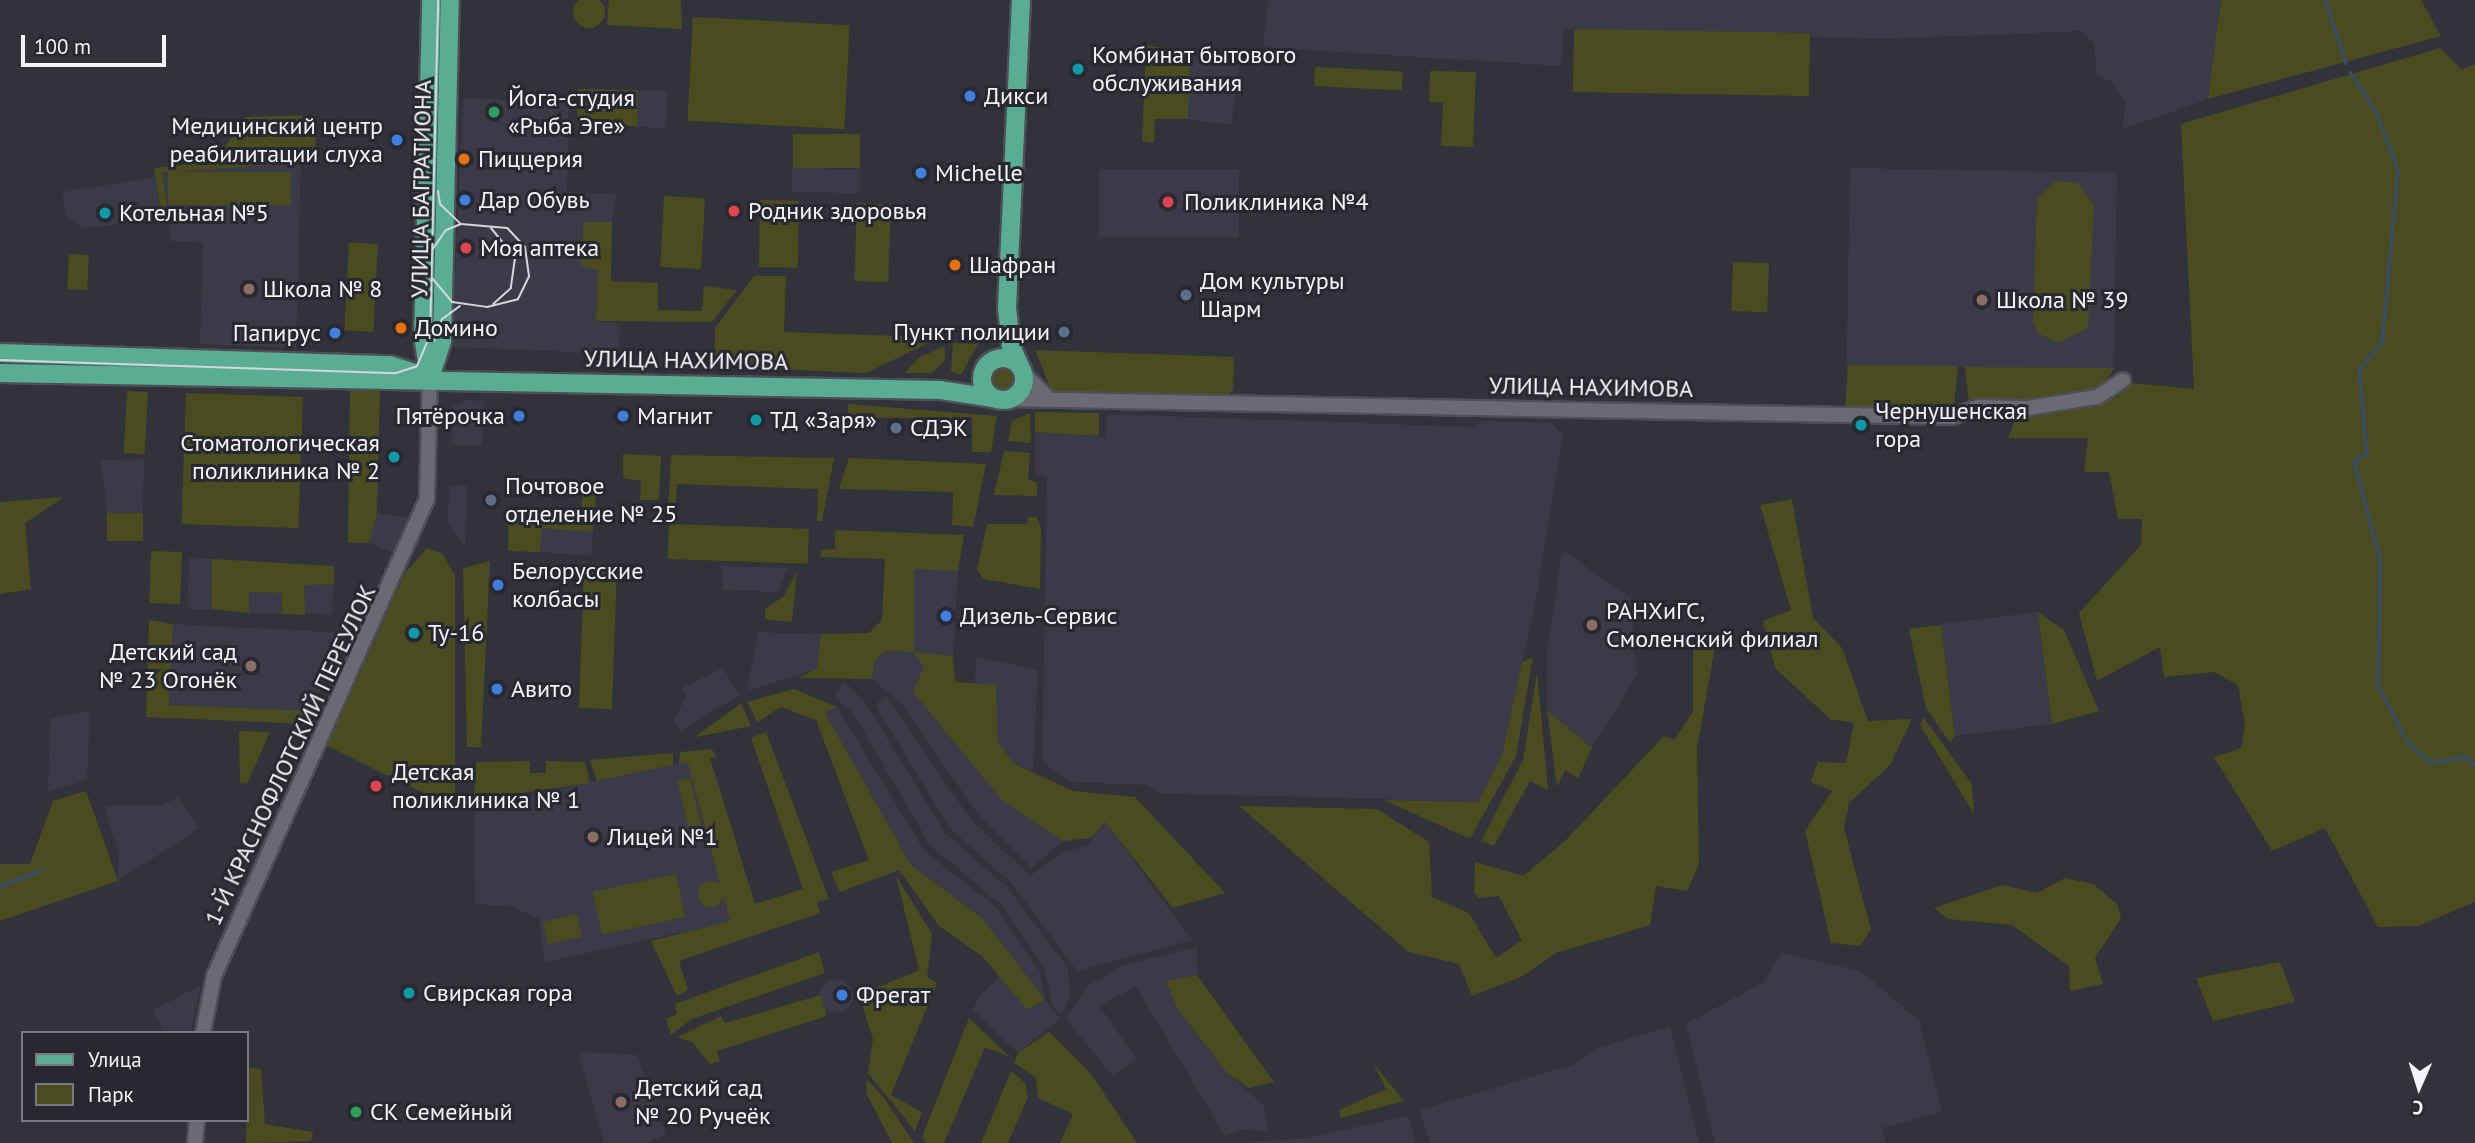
<!DOCTYPE html>
<html>
<head>
<meta charset="utf-8">
<style>
  body { margin:0 }
  #map { position:relative; width:2475px; height:1143px; overflow:hidden; background:#32323b; font-family:"PT Sans",sans-serif }
  div>[style] { position:absolute }
  .built>* { inset:0; background:#3b3a49; transform-origin:0 0 }
  .round { border-radius:50% }
  .green>* { inset:0; background:#4a4c1f; transform-origin:0 0 }
  .stream>* { height:2.5px; margin:-1.25px; padding:0 1.25px; transform-origin:1.25px; border-radius:1.25px; background:#354d70 }
  .roads { filter:drop-shadow(2px 0 #4e4e56) drop-shadow(-2px 0 #4e4e56) drop-shadow(0 2px #4e4e56) drop-shadow(0 -2px #4e4e56) }
  .minor>* { height:14px; margin:-7px; padding:0 7px; transform-origin:7px; border-radius:7px; background:#6a6a75 }
  .major>* { height:18px; margin:-9px; padding:0 9px; transform-origin:9px; border-radius:9px; background:#59ad93 }
  .major>.ring { margin:-9px; padding:0; box-sizing:content-box; background:none; border:18px solid #59ad93; border-radius:50% }
  .tram>* { height:2px; margin:-1px; padding:0 1px; transform-origin:1px; border-radius:1px; background:#d5d5dc }
  .dots>* { width:19px; height:19px; translate:-50% -50%; box-sizing:border-box; border:4px solid #282831; border-radius:50% }
  span { translate:-50% -50%; white-space:nowrap; text-align:center; line-height:1.15; -webkit-text-stroke:6px #282831; paint-order:stroke }
  .poi-label { font-size:24px; color:#f3f3fa }
  .left { translate:0 -50%; text-align:left }
  .right { translate:-100% -50%; text-align:right }
  .street-label { font-size:24px; color:#f3f3fa }
  .legend { position:absolute; left:21px; top:1031px; width:228px; height:91px; box-sizing:border-box; background:#282831; border:2px solid #797981; margin:0; padding:9px 12px; list-style:none; font-size:21px; color:#f3f3fa }
  .legend li { display:flex; align-items:center; gap:14px; height:35px }
  .legend b { width:35px; border:2px solid #797981 }
  .north { position:absolute; left:2384px; top:1052px; width:70px; height:70px; -webkit-text-stroke:5px #282831; paint-order:stroke; rotate:183deg; font-size:19px; font-weight:700; line-height:28px; text-align:center; color:#f3f3fa }
  .north::after { content:''; display:block; margin:auto; width:24px; height:32px; background:#f3f3fa; clip-path:polygon(50% 0,100% 100%,50% 72%,0 100%) }
  .scale { position:absolute; left:21px; top:35px; width:145px; height:32px; box-sizing:border-box; border:4px solid #f3f3fa; border-top:0; padding-left:9px; font-size:21px; line-height:24px; white-space:nowrap; color:#f3f3fa; -webkit-text-stroke:5px #282831; paint-order:stroke }
</style>
</head>
<body>
<div id="map">
  <div class="built">
    <i style="clip-path:polygon(1268px 0,2221px 0,2208px 99px,2123px 129px,2125px 103px,2111px 81px,2097px 76px,2094px 43px,2081px 31px,1883px 39px,1564px 29px,1561px 66px,1263px 47px)"></i>
    <i style="left:1190px;top:53px;width:50px;height:66px;rotate:7deg"></i>
    <i style="left:638px;top:90px;width:29px;height:37px;rotate:2deg"></i>
    <i style="clip-path:polygon(463px 98px,569px 103px,567px 192px,616px 194px,612px 222px,583px 222px,581px 266px,598px 269px,596px 321px,620px 323px,619px 354px,452px 347px)"></i>
    <i style="clip-path:polygon(301px 161px,296px 348px,200px 344px,203px 242px,171px 241px,162px 172px)"></i>
    <i style="left:792px;top:168px;width:68px;height:24px;rotate:1deg"></i>
    <i style="left:1850px;top:168px;width:267px;height:197px;rotate:1deg"></i>
    <i style="left:1099px;top:169px;width:140px;height:68px"></i>
    <i style="clip-path:polygon(155px 177px,162px 220px,82px 228px,65px 215px,63px 192px)"></i>
    <i style="clip-path:polygon(466px 400px,484px 401px,482px 446px,451px 445px,453px 406px)"></i>
    <i style="clip-path:polygon(1107px 414px,1471px 427px,1482px 421px,1552px 423px,1563px 435px,1536px 600px,1502px 755px,1478px 802px,1160px 793px,1146px 785px,1071px 782px,1042px 762px,1047px 476px,1035px 475px,1035px 432px,1105px 437px)"></i>
    <i style="clip-path:polygon(144px 459px,143px 513px,107px 513px,101px 460px)"></i>
    <i style="clip-path:polygon(449px 486px,467px 486px,465px 547px,448px 523px)"></i>
    <i style="clip-path:polygon(377px 513px,413px 518px,398px 555px,369px 543px)"></i>
    <i style="left:541px;top:528px;width:52px;height:24px;rotate:4deg"></i>
    <i style="clip-path:polygon(1562px 550px,1630px 597px,1637px 675px,1592px 748px,1547px 710px,1547px 654px)"></i>
    <i style="left:189px;top:558px;width:23px;height:51px;rotate:2deg"></i>
    <i style="clip-path:polygon(722px 566px,787px 568px,778px 592px,723px 590px)"></i>
    <i style="clip-path:polygon(914px 568px,958px 571px,953px 656px,915px 653px,1063px 841px,1032px 868px,977px 813px,902px 704px,872px 679px,875px 660px,886px 651px,914px 652px)"></i>
    <i style="left:334px;top:584px;width:31px;height:30px;rotate:94deg"></i>
    <i style="left:249px;top:592px;width:33px;height:21px;rotate:2deg"></i>
    <i style="left:2038px;top:612px;width:113px;height:98px;rotate:83deg"></i>
    <i style="clip-path:polygon(173px 624px,346px 633px,311px 711px,169px 705px)"></i>
    <i style="clip-path:polygon(758px 632px,821px 634px,817px 669px,747px 691px)"></i>
    <i style="clip-path:polygon(976px 657px,1038px 670px,1033px 771px,1013px 763px,998px 741px,996px 685px,975px 685px)"></i>
    <i style="clip-path:polygon(723px 668px,739px 695px,681px 731px,673px 720px,686px 698px,682px 688px)"></i>
    <i style="clip-path:polygon(844px 681px,865px 702px,945px 833px,1008px 888px,1068px 968px,1070px 998px,1061px 1015px,1053px 1007px,1044px 968px,1001px 905px,930px 845px,852px 711px,834px 697px)"></i>
    <i style="clip-path:polygon(886px 696px,971px 820px,1030px 876px,1061px 853px,1088px 845px,1105px 822px,1192px 940px,1077px 971px,1012px 884px,950px 828px,875px 705px)"></i>
    <i style="clip-path:polygon(837px 707px,925px 852px,997px 908px,1040px 972px,1045px 1000px,1060px 1019px,1018px 1053px,973px 1010px,977px 1000px,999px 976px,1027px 1010px,1044px 1000px,982px 918px,911px 865px,825px 713px)"></i>
    <i style="clip-path:polygon(90px 710px,87px 780px,48px 792px,50px 719px)"></i>
    <i style="clip-path:polygon(688px 762px,730px 922px,545px 962px,539px 919px,511px 906px,475px 904px,474px 800px,516px 798px)"></i>
    <i style="clip-path:polygon(178px 797px,199px 828px,118px 881px,119px 853px,104px 806px,163px 805px)"></i>
    <i style="clip-path:polygon(1197px 947px,1197px 975px,1166px 982px,1177px 1008px,1227px 1073px,1263px 1105px,1269px 1131px,1241px 1129px,1225px 1136px,1136px 987px,1099px 1005px,1136px 1059px,1113px 1076px,1066px 1019px,1089px 985px,1124px 965px)"></i>
    <i style="clip-path:polygon(1782px 953px,1861px 971px,1919px 1021px,1942px 1112px,1882px 1128px,1886px 1143px,1715px 1143px,1686px 1024px,1764px 982px)"></i>
    <i class="round" style="left:819px;top:979px;width:34px;height:34px"></i>
    <i style="clip-path:polygon(201px 985px,191px 1033px,165px 1033px,153px 1010px)"></i>
    <i style="clip-path:polygon(1670px 1026px,1699px 1143px,1430px 1143px,1420px 1110px,1575px 1064px,1599px 1048px)"></i>
    <i style="clip-path:polygon(578px 1052px,637px 1055px,666px 1134px,646px 1143px,604px 1143px)"></i>
    <i style="clip-path:polygon(1408px 1116px,1416px 1143px,1241px 1143px,1305px 1138px)"></i>
  </div>
  <div class="green">
    <i class="round" style="left:573px;top:-4px;width:32px;height:32px"></i>
    <i style="clip-path:polygon(609px 0,681px 0,682px 29px,607px 25px)"></i>
    <i style="clip-path:polygon(2221px 0,2421px 0,2441px 36px,2208px 99px)"></i>
    <i style="left:693px;top:17px;width:157px;height:104px;rotate:3deg"></i>
    <i style="left:1574px;top:29px;width:236px;height:63px;rotate:1deg"></i>
    <i style="clip-path:polygon(1146px 45px,1190px 53px,1188px 119px,1155px 119px,1154px 143px,1142px 141px)"></i>
    <i style="clip-path:polygon(2440px 48px,2462px 70px,2475px 64px,2475px 902px,2418px 926px,2378px 927px,2325px 828px,2272px 851px,2214px 757px,2241px 748px,2245px 725px,2238px 685px,2214px 672px,2164px 677px,2160px 647px,2097px 681px,2079px 613px,2141px 545px,2142px 519px,2118px 519px,2109px 472px,2084px 472px,2088px 438px,2008px 438px,2017px 416px,2118px 397px,2131px 383px,2194px 389px,2181px 124px)"></i>
    <i style="left:1315px;top:67px;width:88px;height:19px;rotate:3deg"></i>
    <i style="clip-path:polygon(1430px 71px,1476px 72px,1473px 147px,1441px 146px,1443px 103px,1429px 102px)"></i>
    <i style="left:578px;top:89px;width:60px;height:36px;rotate:1deg"></i>
    <i style="clip-path:polygon(316px 115px,315px 162px,170px 172px,291px 172px,291px 205px,168px 205px,168px 172px,162px 172px,169px 220px,162px 220px,154px 168px,215px 161px,246px 117px)"></i>
    <i style="left:793px;top:134px;width:67px;height:34px"></i>
    <i style="clip-path:polygon(2055px 181px,2078px 183px,2094px 205px,2088px 328px,2058px 343px,2038px 333px,2033px 322px,2037px 198px)"></i>
    <i style="left:664px;top:196px;width:41px;height:71px;rotate:3deg"></i>
    <i style="left:760px;top:200px;width:39px;height:67px;rotate:1deg"></i>
    <i style="left:857px;top:203px;width:34px;height:78px;rotate:2deg"></i>
    <i style="clip-path:polygon(583px 222px,612px 222px,611px 281px,658px 283px,658px 310px,702px 311px,704px 286px,737px 290px,712px 322px,596px 321px,598px 270px,581px 266px)"></i>
    <i style="left:378px;top:244px;width:88px;height:29px;rotate:93deg"></i>
    <i style="left:69px;top:254px;width:20px;height:35px;rotate:3deg"></i>
    <i style="left:1733px;top:262px;width:36px;height:49px;rotate:2deg"></i>
    <i style="clip-path:polygon(754px 276px,786px 276px,784px 332px,926px 337px,929px 343px,866px 373px,729px 367px,715px 357px,715px 328px)"></i>
    <i style="clip-path:polygon(953px 343px,978px 344px,961px 375px,951px 371px)"></i>
    <i style="clip-path:polygon(945px 346px,945px 360px,932px 373px,905px 373px,918px 358px)"></i>
    <i style="clip-path:polygon(1035px 350px,1234px 357px,1233px 390px,1227px 397px,1053px 394px)"></i>
    <i class="round" style="left:988px;top:365px;width:28px;height:28px"></i>
    <i style="clip-path:polygon(1848px 365px,1958px 366px,1954px 406px,1845px 409px)"></i>
    <i style="clip-path:polygon(1965px 367px,2115px 368px,2096px 392px,2028px 403px,1969px 401px)"></i>
    <i style="clip-path:polygon(350px 387px,380px 388px,377px 513px,369px 543px,348px 543px)"></i>
    <i style="left:127px;top:391px;width:21px;height:62px;rotate:3deg"></i>
    <i style="left:186px;top:393px;width:117px;height:131px;rotate:2deg"></i>
    <i style="clip-path:polygon(848px 404px,997px 416px,991px 452px,972px 452px,972px 419px,848px 417px)"></i>
    <i style="clip-path:polygon(1035px 412px,1099px 413px,1099px 436px,1035px 432px)"></i>
    <i style="clip-path:polygon(1030px 413px,1031px 443px,1008px 441px,1012px 421px)"></i>
    <i style="clip-path:polygon(1004px 451px,1030px 453px,1028px 480px,1037px 482px,1037px 496px,994px 495px)"></i>
    <i style="clip-path:polygon(623px 454px,661px 456px,659px 500px,640px 500px,641px 481px,623px 478px)"></i>
    <i style="clip-path:polygon(671px 455px,834px 458px,822px 521px,817px 521px,818px 489px,677px 484px,675px 516px,668px 516px)"></i>
    <i style="clip-path:polygon(849px 458px,986px 464px,973px 527px,952px 525px,953px 492px,839px 489px)"></i>
    <i style="clip-path:polygon(583px 493px,596px 494px,593px 532px,542px 528px,540px 552px,508px 551px,509px 507px,581px 511px)"></i>
    <i style="clip-path:polygon(64px 497px,25px 523px,31px 589px,0 594px,0 502px)"></i>
    <i style="clip-path:polygon(1792px 499px,1813px 618px,1842px 648px,1868px 721px,1912px 719px,1890px 765px,1849px 803px,1844px 828px,1871px 930px,1860px 946px,1831px 943px,1805px 831px,1832px 791px,1811px 782px,1818px 762px,1846px 763px,1854px 723px,1830px 719px,1775px 668px,1763px 621px,1791px 610px,1760px 505px)"></i>
    <i style="left:107px;top:513px;width:36px;height:28px"></i>
    <i style="clip-path:polygon(1028px 517px,1037px 517px,1041px 529px,1040px 589px,984px 579px,977px 570px,987px 524px,1027px 524px)"></i>
    <i style="left:669px;top:524px;width:140px;height:35px;rotate:2deg"></i>
    <i style="clip-path:polygon(835px 530px,964px 535px,958px 571px,914px 569px,914px 652px,953px 656px,955px 682px,996px 685px,998px 741px,1013px 763px,1073px 791px,1135px 797px,1225px 893px,1173px 908px,1105px 822px,1091px 838px,1063px 841px,1002px 800px,913px 692px,924px 667px,914px 652px,886px 651px,875px 660px,872px 679px,799px 678px,817px 668px,821px 634px,869px 633px,882px 620px,885px 559px,821px 557px,821px 550px,835px 549px)"></i>
    <i style="clip-path:polygon(427px 548px,443px 554px,455px 576px,455px 801px,442px 802px,327px 746px,405px 573px)"></i>
    <i style="left:151px;top:551px;width:31px;height:52px;rotate:2deg"></i>
    <i style="clip-path:polygon(212px 559px,334px 566px,334px 584px,304px 585px,305px 615px,282px 614px,282px 593px,249px 592px,249px 613px,211px 609px)"></i>
    <i style="clip-path:polygon(490px 561px,481px 747px,467px 747px,463px 568px)"></i>
    <i style="left:584px;top:564px;width:33px;height:144px;rotate:2deg"></i>
    <i style="clip-path:polygon(797px 572px,792px 622px,765px 619px,765px 609px,783px 597px)"></i>
    <i style="clip-path:polygon(2038px 612px,2064px 630px,2099px 711px,2052px 724px)"></i>
    <i style="clip-path:polygon(149px 620px,173px 624px,169px 705px,311px 711px,307px 724px,146px 717px)"></i>
    <i style="clip-path:polygon(1941px 625px,1955px 736px,1950px 743px,1926px 708px,1909px 629px)"></i>
    <i style="clip-path:polygon(1715px 647px,1697px 748px,1699px 864px,1687px 891px,1656px 886px,1650px 925px,1556px 953px,1523px 976px,1472px 996px,1459px 964px,1409px 952px,1239px 806px,1377px 809px,1429px 842px,1432px 897px,1469px 913px,1496px 958px,1522px 940px,1499px 896px,1479px 898px,1474px 893px,1475px 862px,1523px 876px,1566px 840px,1664px 736px,1674px 740px,1693px 712px,1693px 649px)"></i>
    <i style="clip-path:polygon(1533px 657px,1516px 756px,1470px 839px,1384px 800px,1478px 802px,1502px 755px,1522px 662px)"></i>
    <i style="clip-path:polygon(1537px 672px,1548px 790px,1530px 781px,1494px 846px,1481px 841px,1523px 760px)"></i>
    <i style="clip-path:polygon(794px 689px,837px 707px,825px 713px,911px 865px,982px 918px,1045px 1000px,1027px 1010px,983px 957px,939px 926px,899px 870px,840px 892px,831px 872px,869px 860px,816px 720px,781px 707px,757px 722px,747px 702px)"></i>
    <i style="clip-path:polygon(741px 703px,751px 726px,696px 737px,696px 736px)"></i>
    <i style="clip-path:polygon(1547px 710px,1592px 748px,1578px 778px,1565px 770px,1557px 787px)"></i>
    <i style="clip-path:polygon(1923px 717px,1972px 784px,1974px 814px,1920px 725px)"></i>
    <i style="clip-path:polygon(239px 731px,270px 732px,247px 784px,240px 783px)"></i>
    <i style="clip-path:polygon(766px 732px,829px 899px,817px 902px,820px 913px,679px 961px,688px 990px,677px 996px,651px 941px,730px 921px,688px 763px,679px 764px,680px 752px,712px 749px,716px 757px,710px 758px,755px 904px,803px 889px,751px 738px)"></i>
    <i style="clip-path:polygon(673px 753px,673px 765px,597px 781px,590px 760px)"></i>
    <i style="clip-path:polygon(530px 761px,530px 773px,546px 773px,546px 761px,585px 762px,590px 783px,474px 800px,476px 762px)"></i>
    <i style="left:690px;top:778px;width:55px;height:13px;rotate:77deg"></i>
    <i style="clip-path:polygon(86px 791px,118px 881px,0 921px,0 864px,30px 864px,53px 801px)"></i>
    <i style="left:676px;top:874px;width:44px;height:85px;rotate:78deg"></i>
    <i style="clip-path:polygon(896px 876px,932px 934px,927px 977px,937px 983px,891px 1095px,922px 1112px,915px 1131px,868px 1073px,873px 1039px,859px 995px,919px 970px)"></i>
    <i style="clip-path:polygon(2065px 878px,2093px 884px,2117px 904px,2121px 918px,2095px 958px,2103px 984px,2070px 991px,2069px 966px,2012px 925px,1948px 919px,1934px 908px,2002px 885px,2037px 893px)"></i>
    <i class="round" style="left:698px;top:881px;width:26px;height:26px"></i>
    <i style="left:577px;top:914px;width:23px;height:35px;rotate:77deg"></i>
    <i style="clip-path:polygon(819px 952px,825px 973px,692px 1019px,671px 1035px,666px 1019px,677px 1014px,675px 1004px)"></i>
    <i style="clip-path:polygon(2280px 962px,2295px 1002px,2213px 1021px,2196px 978px)"></i>
    <i style="clip-path:polygon(1197px 975px,1274px 1082px,1249px 1088px,1227px 1073px,1177px 1008px,1166px 981px)"></i>
    <i style="clip-path:polygon(821px 995px,827px 1016px,717px 1051px,720px 1061px,710px 1064px,693px 1043px,678px 1037px,721px 1016px,725px 1023px)"></i>
    <i style="clip-path:polygon(969px 1018px,1010px 1057px,985px 1047px,944px 1143px,926px 1143px,922px 1137px)"></i>
    <i style="clip-path:polygon(1049px 1032px,1092px 1075px,1137px 1143px,1060px 1143px,1073px 1114px,1038px 1098px,1036px 1078px,1014px 1063px,1018px 1053px)"></i>
    <i style="clip-path:polygon(1373px 1063px,1404px 1101px,1341px 1118px,1339px 1110px,1386px 1089px)"></i>
    <i style="clip-path:polygon(248px 1067px,261px 1069px,265px 1124px,313px 1132px,311px 1141px,246px 1143px)"></i>
    <i style="clip-path:polygon(1011px 1071px,1025px 1083px,1028px 1097px,1008px 1143px,981px 1143px)"></i>
    <i style="clip-path:polygon(867px 1079px,884px 1098px,914px 1143px,892px 1143px,866px 1093px)"></i>
  </div>
  <div class="stream">
    <i style="left:2325px;top:0;width:66px;rotate:71.6deg"></i>
    <i style="left:2350px;top:72px;width:49px;rotate:56.6deg"></i>
    <i style="left:2377px;top:113px;width:62px;rotate:70.1deg"></i>
    <i style="left:2398px;top:171px;width:172px;rotate:95.3deg"></i>
    <i style="left:2382px;top:342px;width:36px;rotate:129deg"></i>
    <i style="left:2359px;top:370px;width:84px;rotate:84.6deg"></i>
    <i style="left:2367px;top:454px;width:15px;rotate:148deg"></i>
    <i style="left:2354px;top:462px;width:99px;rotate:74.8deg"></i>
    <i style="left:2380px;top:558px;width:128px;rotate:90.9deg"></i>
    <i style="left:2378px;top:686px;width:64px;rotate:61.8deg"></i>
    <i style="left:2408px;top:742px;width:30px;rotate:44deg"></i>
    <i style="left:2430px;top:763px;width:36px;rotate:-11deg"></i>
    <i style="left:2465px;top:756px;width:13px;rotate:42deg"></i>
    <i style="left:0;top:886px;width:44px;rotate:-21.3deg"></i>
  </div>
  <div class="roads">
    <div class="minor">
      <i style="left:1023px;top:373px;width:37px;rotate:45deg"></i>
      <i style="left:1011px;top:399px;width:941px;rotate:1.1deg"></i>
      <i style="left:1952px;top:417px;width:28px;rotate:-21deg"></i>
      <i style="left:1978px;top:407px;width:50px;rotate:1.1deg"></i>
      <i style="left:2028px;top:408px;width:70px;rotate:-9.1deg"></i>
      <i style="left:2097px;top:397px;width:31px;rotate:-33deg"></i>
      <i style="left:203px;top:1033px;width:58px;rotate:-79.1deg"></i>
      <i style="left:214px;top:976px;width:522px;rotate:-65.94deg"></i>
      <i style="left:427px;top:499px;width:121px;rotate:-88.6deg"></i>
      <i style="left:195px;top:1143px;width:23px;rotate:-85deg"></i>
    </div>
    <div class="major">
      <i style="left:1021px;top:0;width:308px;rotate:92.6deg"></i>
      <i style="left:1007px;top:308px;width:38px;rotate:84deg"></i>
      <i style="left:1011px;top:346px;width:24px;rotate:66deg"></i>
      <i style="left:0;top:353px;width:390px;rotate:1.8deg"></i>
      <i style="left:390px;top:365px;width:39px;rotate:18deg"></i>
      <i class="ring" style="left:982px;top:358px;width:24px;height:24px"></i>
      <i style="left:0;top:373px;width:940px;rotate:1.04deg"></i>
      <i style="left:940px;top:390px;width:53px;rotate:8.7deg"></i>
      <i style="left:429px;top:374px;width:36px;rotate:-99deg"></i>
      <i style="left:423px;top:338px;width:338px;rotate:-88.6deg"></i>
      <i style="left:430px;top:378px;width:39px;rotate:-72deg"></i>
      <i style="left:442px;top:341px;width:341px;rotate:-88.7deg"></i>
    </div>
  </div>
  <div class="tram">
    <i style="left:438px;top:191px;width:13px;rotate:81deg"></i>
    <i style="left:440px;top:204px;width:29px;rotate:44deg"></i>
    <i style="left:491px;top:228px;width:38px;rotate:51deg"></i>
    <i style="left:515px;top:258px;width:30px;rotate:98deg"></i>
    <i style="left:511px;top:288px;width:24px;rotate:138deg"></i>
    <i style="left:432px;top:278px;width:31px;rotate:50deg"></i>
    <i style="left:452px;top:302px;width:35px;rotate:8deg"></i>
    <i style="left:487px;top:307px;width:32px;rotate:-14deg"></i>
    <i style="left:518px;top:299px;width:25px;rotate:-64deg"></i>
    <i style="left:529px;top:276px;width:29px;rotate:-98deg"></i>
    <i style="left:525px;top:247px;width:26px;rotate:-133deg"></i>
    <i style="left:507px;top:228px;width:46px;rotate:-175deg"></i>
    <i style="left:461px;top:224px;width:16px;rotate:158deg"></i>
    <i style="left:446px;top:230px;width:24px;rotate:125deg"></i>
    <i style="left:434px;top:341px;width:23px;rotate:-70deg"></i>
    <i style="left:442px;top:319px;width:22px;rotate:-36deg"></i>
    <i style="left:0;top:360px;width:396px;rotate:1.9deg"></i>
    <i style="left:396px;top:373px;width:22px;rotate:-18deg"></i>
    <i style="left:417px;top:366px;width:33px;rotate:-67deg"></i>
    <i style="left:430px;top:336px;width:336px;rotate:-88.6deg"></i>
  </div>
  <div class="dots">
    <i style="left:1078px;top:69px;background:#0f9aa8"></i>
    <i style="left:970px;top:96px;background:#3f7fe0"></i>
    <i style="left:494px;top:112px;background:#2e9e5b"></i>
    <i style="left:397px;top:140px;background:#3f7fe0"></i>
    <i style="left:464px;top:159px;background:#e8710a"></i>
    <i style="left:921px;top:173px;background:#3f7fe0"></i>
    <i style="left:465px;top:200px;background:#3f7fe0"></i>
    <i style="left:1168px;top:202px;background:#e0444e"></i>
    <i style="left:734px;top:211px;background:#e0444e"></i>
    <i style="left:105px;top:213px;background:#0f9aa8"></i>
    <i style="left:466px;top:248px;background:#e0444e"></i>
    <i style="left:955px;top:265px;background:#e8710a"></i>
    <i style="left:249px;top:289px;background:#8d6e63"></i>
    <i style="left:1186px;top:295px;background:#5c6f8a"></i>
    <i style="left:1982px;top:300px;background:#8d6e63"></i>
    <i style="left:401px;top:328px;background:#e8710a"></i>
    <i style="left:1064px;top:332px;background:#5c6f8a"></i>
    <i style="left:335px;top:333px;background:#3f7fe0"></i>
    <i style="left:519px;top:416px;background:#3f7fe0"></i>
    <i style="left:623px;top:416px;background:#3f7fe0"></i>
    <i style="left:756px;top:420px;background:#0f9aa8"></i>
    <i style="left:1861px;top:425px;background:#0f9aa8"></i>
    <i style="left:896px;top:428px;background:#5c6f8a"></i>
    <i style="left:394px;top:457px;background:#0f9aa8"></i>
    <i style="left:491px;top:500px;background:#5c6f8a"></i>
    <i style="left:498px;top:585px;background:#3f7fe0"></i>
    <i style="left:946px;top:616px;background:#3f7fe0"></i>
    <i style="left:1592px;top:625px;background:#8d6e63"></i>
    <i style="left:414px;top:633px;background:#0f9aa8"></i>
    <i style="left:251px;top:666px;background:#8d6e63"></i>
    <i style="left:497px;top:689px;background:#3f7fe0"></i>
    <i style="left:376px;top:786px;background:#e0444e"></i>
    <i style="left:593px;top:837px;background:#8d6e63"></i>
    <i style="left:409px;top:993px;background:#0f9aa8"></i>
    <i style="left:842px;top:995px;background:#3f7fe0"></i>
    <i style="left:621px;top:1102px;background:#8d6e63"></i>
    <i style="left:356px;top:1112px;background:#2e9e5b"></i>
  </div>
  <div class="poi-label">
    <span class="left" style="left:1092px;top:69px">Комбинат бытового<br>обслуживания</span>
    <span class="left" style="left:984px;top:96px">Дикси</span>
    <span class="left" style="left:508px;top:112px">Йога-студия<br>«Рыба Эге»</span>
    <span class="right" style="left:383px;top:140px">Медицинский центр<br>реабилитации слуха</span>
    <span class="left" style="left:478px;top:159px">Пиццерия</span>
    <span class="left" style="left:935px;top:173px">Michelle</span>
    <span class="left" style="left:479px;top:200px">Дар Обувь</span>
    <span class="left" style="left:1184px;top:202px">Поликлиника №4</span>
    <span class="left" style="left:748px;top:211px">Родник здоровья</span>
    <span class="left" style="left:119px;top:213px">Котельная №5</span>
    <span class="left" style="left:480px;top:248px">Моя аптека</span>
    <span class="left" style="left:969px;top:265px">Шафран</span>
    <span class="left" style="left:1200px;top:295px">Дом культуры<br>Шарм</span>
    <span class="left" style="left:263px;top:289px">Школа № 8</span>
    <span class="left" style="left:1996px;top:300px">Школа № 39</span>
    <span class="left" style="left:415px;top:328px">Домино</span>
    <span class="right" style="left:1050px;top:332px">Пункт полиции</span>
    <span class="right" style="left:321px;top:333px">Папирус</span>
    <span class="left" style="left:1875px;top:425px">Чернушенская<br>гора</span>
    <span class="right" style="left:505px;top:416px">Пятёрочка</span>
    <span class="left" style="left:637px;top:416px">Магнит</span>
    <span class="left" style="left:770px;top:420px">ТД «Заря»</span>
    <span class="left" style="left:910px;top:428px">СДЭК</span>
    <span class="right" style="left:380px;top:457px">Стоматологическая<br>поликлиника № 2</span>
    <span class="left" style="left:505px;top:500px">Почтовое<br>отделение № 25</span>
    <span class="left" style="left:512px;top:585px">Белорусские<br>колбасы</span>
    <span class="left" style="left:1606px;top:625px">РАНХиГС,<br>Смоленский филиал</span>
    <span class="left" style="left:960px;top:616px">Дизель-Сервис</span>
    <span class="left" style="left:428px;top:633px">Ту-16</span>
    <span class="right" style="left:237px;top:666px">Детский сад<br>№ 23 Огонёк</span>
    <span class="left" style="left:511px;top:689px">Авито</span>
    <span class="left" style="left:392px;top:786px">Детская<br>поликлиника № 1</span>
    <span class="left" style="left:607px;top:837px">Лицей №1</span>
    <span class="left" style="left:423px;top:993px">Свирская гора</span>
    <span class="left" style="left:856px;top:995px">Фрегат</span>
    <span class="left" style="left:635px;top:1102px">Детский сад<br>№ 20 Ручеёк</span>
    <span class="left" style="left:370px;top:1112px">СК Семейный</span>
  </div>
  <div class="street-label">
    <span style="left:421px;top:189px;rotate:-89deg">УЛИЦА БАГРАТИОНА</span>
    <span style="left:686px;top:360px;rotate:1deg">УЛИЦА НАХИМОВА</span>
    <span style="left:1591px;top:387px;rotate:1deg">УЛИЦА НАХИМОВА</span>
    <span style="left:290px;top:755px;rotate:-65deg">1-Й КРАСНОФЛОТСКИЙ ПЕРЕУЛОК</span>
  </div>
  <ul class="legend">
  <li><b style="height:9px;background:#59ad93"></b>Улица</li>
  <li><b style="height:19px;background:#4a4c1f"></b>Парк</li>
  </ul>
  <div class="north">С</div>
  <div class="scale">100 m</div>
</div>
</body>
</html>
